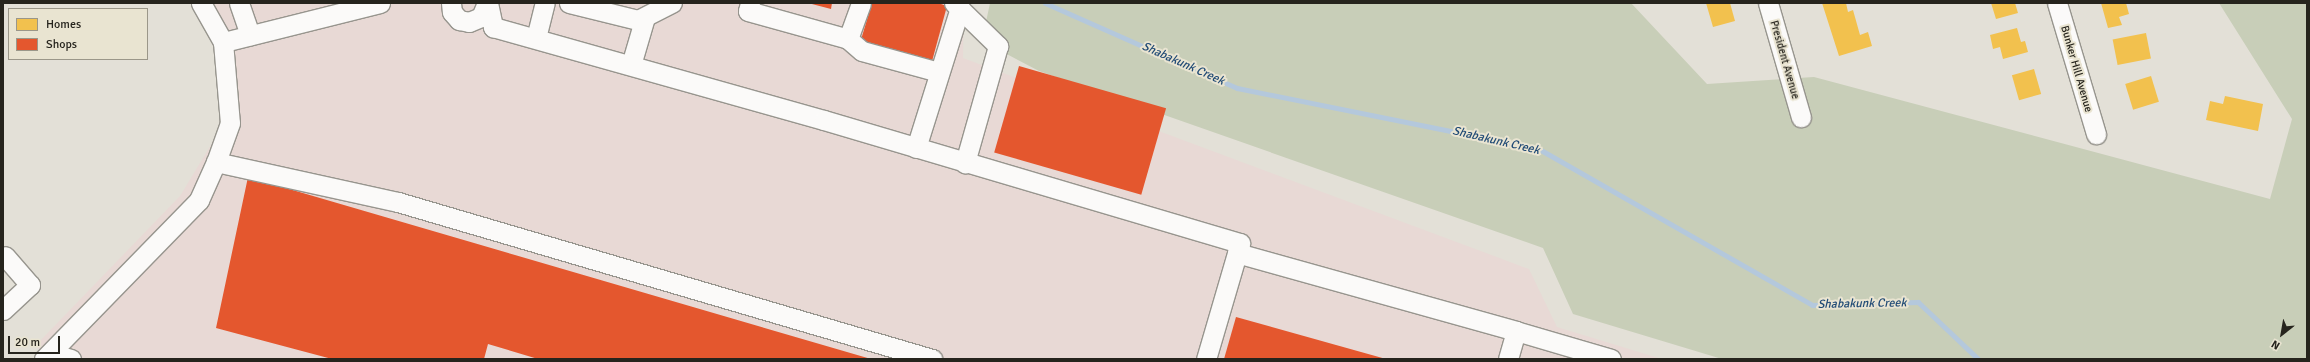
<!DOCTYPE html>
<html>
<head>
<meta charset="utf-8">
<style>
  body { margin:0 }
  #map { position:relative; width:2310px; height:362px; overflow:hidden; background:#e3e0d7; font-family:Signika,sans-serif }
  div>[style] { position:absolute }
  .commercial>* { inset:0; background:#e8d9d5 }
  .green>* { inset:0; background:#c8ceb8 }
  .homes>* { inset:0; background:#f2c14e; transform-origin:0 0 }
  .shops>* { inset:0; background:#e4572e; transform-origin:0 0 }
  .stream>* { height:5px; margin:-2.5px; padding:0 2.5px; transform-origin:2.5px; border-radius:2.5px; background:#b4c8dc }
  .roads { filter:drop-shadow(1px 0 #97958e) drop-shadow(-1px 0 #97958e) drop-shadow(0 1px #97958e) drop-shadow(0 -1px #97958e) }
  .minor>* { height:19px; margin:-9.5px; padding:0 9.5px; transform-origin:9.5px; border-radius:9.5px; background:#fbfaf9 }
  span { translate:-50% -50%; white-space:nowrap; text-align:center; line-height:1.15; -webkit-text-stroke:4px #e9e4d1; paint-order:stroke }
  .street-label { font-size:11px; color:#26241d }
  .water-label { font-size:12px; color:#204a75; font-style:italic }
  .frame { position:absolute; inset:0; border:4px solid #26241d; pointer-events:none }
  .legend { position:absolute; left:8px; top:8px; width:140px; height:52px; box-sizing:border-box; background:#e9e4d1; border:1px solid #9b9789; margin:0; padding:5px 7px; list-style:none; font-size:12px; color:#26241d }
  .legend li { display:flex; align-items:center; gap:8px; height:20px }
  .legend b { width:20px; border:1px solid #9b9789 }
  .north { position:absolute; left:2262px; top:314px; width:40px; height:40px; -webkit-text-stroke:3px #e9e4d1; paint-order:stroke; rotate:211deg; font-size:11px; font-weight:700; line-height:16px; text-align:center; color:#26241d }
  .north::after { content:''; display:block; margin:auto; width:14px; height:18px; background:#26241d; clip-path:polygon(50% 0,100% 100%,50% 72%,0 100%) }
  .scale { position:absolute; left:8px; top:336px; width:52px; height:18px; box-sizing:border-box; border:2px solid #26241d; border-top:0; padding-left:5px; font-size:12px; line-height:14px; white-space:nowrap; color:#26241d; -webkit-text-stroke:3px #e9e4d1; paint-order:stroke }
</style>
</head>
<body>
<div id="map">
  <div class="commercial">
    <i style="clip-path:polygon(214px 3px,964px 3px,963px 58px,1529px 269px,1557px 327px,1662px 359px,46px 359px,36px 345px,180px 196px,229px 115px)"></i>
  </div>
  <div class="green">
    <i style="clip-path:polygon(990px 3px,1631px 3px,1707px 84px,1814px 77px,2270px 199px,2292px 119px,2219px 3px,2307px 3px,2307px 359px,1722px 359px,1573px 314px,1543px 248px,1039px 71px,982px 41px)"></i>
  </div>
  <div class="homes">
    <i style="clip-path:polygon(1706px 3px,1730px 3px,1735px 21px,1713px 27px)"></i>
    <i style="clip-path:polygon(1822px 3px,1846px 3px,1848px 12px,1853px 10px,1860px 35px,1868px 32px,1872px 46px,1839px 56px)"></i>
    <i style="clip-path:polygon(1991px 3px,2015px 3px,2018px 13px,1996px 19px)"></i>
    <i style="clip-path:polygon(2101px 3px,2126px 3px,2129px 14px,2119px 17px,2122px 25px,2108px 28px)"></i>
    <i style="clip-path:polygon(2017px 28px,2021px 42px,2025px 41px,2028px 52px,2003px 59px,2000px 47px,1993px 49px,1990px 35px)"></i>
    <i style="left:2146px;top:33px;width:26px;height:34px;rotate:79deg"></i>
    <i style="left:2034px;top:69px;width:26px;height:23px;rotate:74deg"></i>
    <i style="left:2151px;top:76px;width:27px;height:27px;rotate:73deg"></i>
    <i style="clip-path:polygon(2225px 96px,2263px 104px,2258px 131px,2206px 120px,2210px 101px,2223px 104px)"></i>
  </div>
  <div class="shops">
    <i style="clip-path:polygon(808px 3px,832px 3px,831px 9px)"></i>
    <i style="clip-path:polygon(872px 3px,938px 3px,947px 6px,931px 65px,860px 43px)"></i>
    <i style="left:1019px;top:66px;width:153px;height:90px;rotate:16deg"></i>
    <i style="clip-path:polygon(248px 177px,871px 359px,538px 359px,488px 344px,484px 359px,332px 359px,216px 328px)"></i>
    <i style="clip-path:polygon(1236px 317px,1386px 359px,1224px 359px)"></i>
  </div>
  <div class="stream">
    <i style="left:1045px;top:3px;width:210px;rotate:23.9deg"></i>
    <i style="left:1237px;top:88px;width:308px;rotate:11.4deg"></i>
    <i style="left:1539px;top:149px;width:314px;rotate:29.7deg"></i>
    <i style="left:1812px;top:305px;width:106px;rotate:-1.6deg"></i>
    <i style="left:1918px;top:302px;width:83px;rotate:43.5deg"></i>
  </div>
  <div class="roads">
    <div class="minor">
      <i style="left:201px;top:3px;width:45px;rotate:60.6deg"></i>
      <i style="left:239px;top:3px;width:34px;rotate:71deg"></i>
      <i style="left:380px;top:3px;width:162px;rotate:166deg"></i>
      <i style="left:223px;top:42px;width:81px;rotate:85.1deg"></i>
      <i style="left:230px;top:123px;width:41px;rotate:109.7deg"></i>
      <i style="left:216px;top:162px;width:186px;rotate:12.4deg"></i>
      <i style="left:398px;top:202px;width:557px;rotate:16.38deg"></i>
      <i style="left:451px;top:3px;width:9px;rotate:84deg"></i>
      <i style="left:452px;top:12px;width:11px;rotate:49deg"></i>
      <i style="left:459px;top:20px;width:10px;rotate:11deg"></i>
      <i style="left:469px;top:22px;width:13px;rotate:-23deg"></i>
      <i style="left:481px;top:17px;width:15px;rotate:-67deg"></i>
      <i style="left:488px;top:3px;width:25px;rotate:78deg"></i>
      <i style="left:493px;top:27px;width:344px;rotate:15.7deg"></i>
      <i style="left:824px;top:120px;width:434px;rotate:16.5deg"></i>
      <i style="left:1240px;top:243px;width:121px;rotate:106.3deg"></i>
      <i style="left:569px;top:3px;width:71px;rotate:13.8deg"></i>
      <i style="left:638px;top:20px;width:38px;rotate:-27deg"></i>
      <i style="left:750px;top:3px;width:8px;rotate:104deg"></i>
      <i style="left:748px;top:11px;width:104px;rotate:15.6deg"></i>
      <i style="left:848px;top:39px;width:38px;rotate:-70deg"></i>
      <i style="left:954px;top:3px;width:62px;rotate:44.3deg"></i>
      <i style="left:998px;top:46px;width:122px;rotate:105.8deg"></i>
      <i style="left:1768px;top:3px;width:119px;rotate:73.9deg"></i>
      <i style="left:2057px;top:3px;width:137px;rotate:73.4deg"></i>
      <i style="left:536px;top:38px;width:36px;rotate:-76deg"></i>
      <i style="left:848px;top:39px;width:18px;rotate:41deg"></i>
      <i style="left:862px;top:51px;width:80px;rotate:15.3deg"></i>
      <i style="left:631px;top:65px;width:50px;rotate:-73.7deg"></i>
      <i style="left:916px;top:148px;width:147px;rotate:-72.6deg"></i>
      <i style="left:1237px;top:253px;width:290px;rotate:15.6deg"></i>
      <i style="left:1516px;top:331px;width:29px;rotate:106deg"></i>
      <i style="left:3px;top:310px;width:37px;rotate:-43deg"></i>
      <i style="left:30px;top:285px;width:38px;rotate:-131deg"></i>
      <i style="left:1516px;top:331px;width:99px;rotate:16.4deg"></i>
      <i style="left:51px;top:353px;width:21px;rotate:17deg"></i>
      <i style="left:44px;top:359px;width:222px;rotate:-45.7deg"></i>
      <i style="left:199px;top:200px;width:42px;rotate:-65.9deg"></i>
    </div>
  </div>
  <div class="street-label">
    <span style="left:1784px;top:60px;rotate:74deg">President Avenue</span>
    <span style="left:2076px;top:69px;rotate:74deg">Bunker Hill Avenue</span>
  </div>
  <div class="water-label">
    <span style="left:1183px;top:64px;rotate:24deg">Shabakunk Creek</span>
    <span style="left:1496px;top:141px;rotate:13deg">Shabakunk Creek</span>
    <span style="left:1862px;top:304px;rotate:-1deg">Shabakunk Creek</span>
  </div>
  <div class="frame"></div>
  <ul class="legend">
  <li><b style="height:11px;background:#f2c14e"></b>Homes</li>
  <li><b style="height:11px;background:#e4572e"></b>Shops</li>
  </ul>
  <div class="north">N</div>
  <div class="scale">20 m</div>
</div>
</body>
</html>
